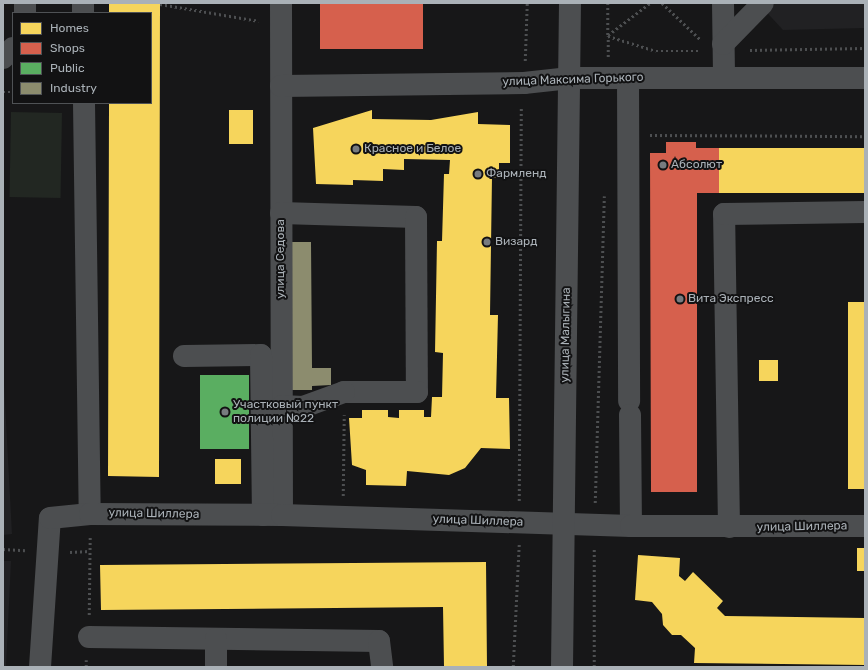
<!DOCTYPE html>
<html>
<head>
<meta charset="utf-8">
<style>
  body { margin:0 }
  #map { position:relative; width:868px; height:670px; overflow:hidden; background:#171718; font-family:Rubik,sans-serif }
  div>[style] { position:absolute }
  .built>* { inset:0; background:#212123 }
  .green>* { inset:0; background:#222722; transform-origin:0 0 }
  .homes>* { inset:0; background:#f6d55c; transform-origin:0 0 }
  .shops>* { inset:0; background:#d6604d; transform-origin:0 0 }
  .public>* { inset:0; background:#5aae61; transform-origin:0 0 }
  .industry>* { inset:0; background:#8c8c6e }
  .path>* { height:2.5px; margin-top:-1.25px; transform-origin:0; background:repeating-linear-gradient(90deg,#4d4f51 0 2px,transparent 0 5px) }
  .minor>* { height:22px; margin:-11px; padding:0 11px; transform-origin:11px; border-radius:11px; background:#4c4e50 }
  .dots>* { width:11px; height:11px; translate:-50% -50%; box-sizing:border-box; border:2px solid #121213; border-radius:50% }
  span { translate:-50% -50%; white-space:nowrap; text-align:center; line-height:1.15; -webkit-text-stroke:4px #121213; paint-order:stroke }
  .street-label { font-size:12px; color:#aab1b7 }
  .poi-label { font-size:12px; color:#aab1b7 }
  .left { translate:0 -50%; text-align:left }
  .frame { position:absolute; inset:0; border:4px solid #aab1b7; pointer-events:none }
  .legend { position:absolute; left:12px; top:12px; width:140px; height:92px; box-sizing:border-box; background:#121213; border:1px solid #4f5255; margin:0; padding:5px 7px; list-style:none; font-size:12px; color:#aab1b7 }
  .legend li { display:flex; align-items:center; gap:8px; height:20px }
  .legend b { width:20px; border:1px solid #4f5255 }
</style>
</head>
<body>
<div id="map">
  <div class="built">
    <i style="clip-path:polygon(758px 3px,865px 3px,865px 28px,783px 30px)"></i>
    <i style="clip-path:polygon(3px 365px,12px 534px,3px 535px)"></i>
    <i style="clip-path:polygon(3px 561px,11px 561px,6px 667px,3px 667px)"></i>
  </div>
  <div class="green">
    <i style="left:11px;top:112px;width:51px;height:85px;rotate:1deg"></i>
  </div>
  <div class="homes">
    <i style="clip-path:polygon(109px 3px,160px 3px,159px 477px,108px 476px,109px 103px,151px 103px,151px 13px,109px 13px)"></i>
    <i style="left:229px;top:110px;width:24px;height:34px"></i>
    <i style="clip-path:polygon(372px 110px,372px 119px,431px 120px,478px 112px,478px 124px,510px 125px,510px 163px,499px 163px,499px 178px,492px 177px,490px 315px,498px 315px,496px 398px,509px 398px,510px 449px,481px 448px,465px 468px,449px 475px,407px 471px,406px 486px,366px 485px,366px 470px,352px 465px,349px 418px,362px 418px,362px 410px,388px 410px,388px 417px,399px 418px,399px 410px,424px 410px,424px 417px,431px 417px,432px 397px,442px 397px,443px 353px,435px 352px,437px 241px,442px 241px,444px 174px,449px 174px,450px 160px,404px 159px,404px 170px,383px 169px,383px 181px,353px 180px,353px 185px,316px 184px,313px 128px)"></i>
    <i style="left:719px;top:148px;width:146px;height:45px"></i>
    <i style="left:848px;top:302px;width:17px;height:187px"></i>
    <i style="left:759px;top:360px;width:19px;height:21px"></i>
    <i style="left:215px;top:459px;width:26px;height:25px"></i>
    <i style="left:857px;top:548px;width:8px;height:23px"></i>
    <i style="clip-path:polygon(638px 555px,680px 558px,679px 576px,685px 581px,693px 572px,723px 601px,717px 608px,725px 616px,865px 618px,865px 665px,694px 663px,695px 648px,681px 635px,672px 635px,663px 625px,662px 614px,652px 602px,635px 600px)"></i>
    <i style="clip-path:polygon(486px 562px,487px 667px,444px 667px,443px 607px,101px 610px,100px 565px)"></i>
  </div>
  <div class="shops">
    <i style="left:320px;top:3px;width:103px;height:46px"></i>
    <i style="clip-path:polygon(666px 142px,696px 142px,696px 148px,719px 148px,719px 193px,697px 193px,697px 492px,651px 492px,650px 153px,666px 153px)"></i>
  </div>
  <div class="public">
    <i style="left:200px;top:375px;width:49px;height:74px"></i>
  </div>
  <div class="industry">
    <i style="clip-path:polygon(291px 242px,311px 242px,312px 368px,331px 368px,331px 385px,312px 386px,312px 390px,291px 390px)"></i>
  </div>
  <div class="path">
    <i style="left:608px;top:3px;width:33px;rotate:90deg"></i>
    <i style="left:662px;top:3px;width:54px;rotate:43.5deg"></i>
    <i style="left:160px;top:4px;width:100px;rotate:9.7deg"></i>
    <i style="left:608px;top:35px;width:53px;rotate:-37.3deg"></i>
    <i style="left:750px;top:50px;width:115px;rotate:-1deg"></i>
    <i style="left:608px;top:57px;width:21px;rotate:-90deg"></i>
    <i style="left:608px;top:36px;width:50px;rotate:17.4deg"></i>
    <i style="left:656px;top:51px;width:45px"></i>
    <i style="left:525px;top:61px;width:58px;rotate:-88deg"></i>
    <i style="left:3px;top:92px;width:10px"></i>
    <i style="left:650px;top:135px;width:215px;rotate:0.3deg"></i>
    <i style="left:343px;top:496px;width:81px;rotate:-89.3deg"></i>
    <i style="left:519px;top:501px;width:395px;rotate:-89.7deg"></i>
    <i style="left:595px;top:503px;width:307px;rotate:-88.3deg"></i>
    <i style="left:3px;top:549px;width:22px;rotate:3deg"></i>
    <i style="left:70px;top:552px;width:20px;rotate:-3deg"></i>
    <i style="left:89px;top:615px;width:79px;rotate:-89.3deg"></i>
    <i style="left:86px;top:667px;width:7px;rotate:-90deg"></i>
    <i style="left:513px;top:667px;width:123px;rotate:-87.2deg"></i>
    <i style="left:594px;top:667px;width:119px;rotate:-90deg"></i>
  </div>
  <div class="minor">
    <i style="left:25px;top:3px;width:10px;rotate:90deg"></i>
    <i style="left:83px;top:3px;width:10px;rotate:90deg"></i>
    <i style="left:281px;top:3px;width:512px;rotate:89.89deg"></i>
    <i style="left:723px;top:3px;width:75px;rotate:89.2deg"></i>
    <i style="left:723px;top:44px;width:57px;rotate:-45.7deg"></i>
    <i style="left:3px;top:58px;width:14px;rotate:-45deg"></i>
    <i style="left:628px;top:78px;width:323px;rotate:89.8deg"></i>
    <i style="left:281px;top:86px;width:243px;rotate:-0.7deg"></i>
    <i style="left:524px;top:83px;width:46px;rotate:-6.2deg"></i>
    <i style="left:570px;top:78px;width:295px"></i>
    <i style="left:84px;top:103px;width:411px;rotate:89.2deg"></i>
    <i style="left:281px;top:213px;width:135px;rotate:1.7deg"></i>
    <i style="left:416px;top:217px;width:175px;rotate:89.7deg"></i>
    <i style="left:417px;top:392px;width:73px;rotate:180deg"></i>
    <i style="left:344px;top:392px;width:44px;rotate:159.9deg"></i>
    <i style="left:303px;top:407px;width:21px;rotate:-177deg"></i>
    <i style="left:184px;top:356px;width:77px;rotate:-0.7deg"></i>
    <i style="left:261px;top:355px;width:160px;rotate:89.3deg"></i>
    <i style="left:630px;top:415px;width:111px;rotate:89.5deg"></i>
    <i style="left:729px;top:527px;width:313px;rotate:-90.9deg"></i>
    <i style="left:724px;top:214px;width:141px;rotate:-0.8deg"></i>
    <i style="left:89px;top:637px;width:290px;rotate:0.8deg"></i>
    <i style="left:379px;top:641px;width:26px;rotate:83deg"></i>
    <i style="left:40px;top:667px;width:149px;rotate:-86.2deg"></i>
    <i style="left:50px;top:518px;width:40px;rotate:-5.7deg"></i>
    <i style="left:90px;top:514px;width:192px;rotate:0.3deg"></i>
    <i style="left:282px;top:515px;width:349px;rotate:1.8deg"></i>
    <i style="left:631px;top:526px;width:234px"></i>
    <i style="left:216px;top:667px;width:28px;rotate:-90deg"></i>
    <i style="left:562px;top:667px;width:664px;rotate:-89.31deg"></i>
  </div>
  <div class="dots">
    <i style="left:356px;top:149px;background:#777b7f"></i>
    <i style="left:663px;top:165px;background:#777b7f"></i>
    <i style="left:478px;top:174px;background:#777b7f"></i>
    <i style="left:487px;top:242px;background:#777b7f"></i>
    <i style="left:680px;top:299px;background:#777b7f"></i>
    <i style="left:225px;top:412px;background:#777b7f"></i>
  </div>
  <div class="street-label">
    <span style="left:573px;top:80px;rotate:-2deg">улица Максима Горького</span>
    <span style="left:281px;top:259px;rotate:-90deg">улица Седова</span>
    <span style="left:566px;top:335px;rotate:-89deg">улица Малыгина</span>
    <span style="left:154px;top:514px;rotate:1deg">улица Шиллера</span>
    <span style="left:478px;top:521px;rotate:2deg">улица Шиллера</span>
    <span style="left:802px;top:527px;rotate:-1deg">улица Шиллера</span>
  </div>
  <div class="poi-label">
    <span class="left" style="left:364px;top:149px">Красное и Белое</span>
    <span class="left" style="left:671px;top:165px">Абсолют</span>
    <span class="left" style="left:486px;top:174px">Фармленд</span>
    <span class="left" style="left:495px;top:242px">Визард</span>
    <span class="left" style="left:688px;top:299px">Вита Экспресс</span>
    <span class="left" style="left:233px;top:412px">Участковый пункт<br>полиции №22</span>
  </div>
  <div class="frame"></div>
  <ul class="legend">
  <li><b style="height:11px;background:#f6d55c"></b>Homes</li>
  <li><b style="height:11px;background:#d6604d"></b>Shops</li>
  <li><b style="height:11px;background:#5aae61"></b>Public</li>
  <li><b style="height:11px;background:#8c8c6e"></b>Industry</li>
  </ul>
</div>
</body>
</html>
